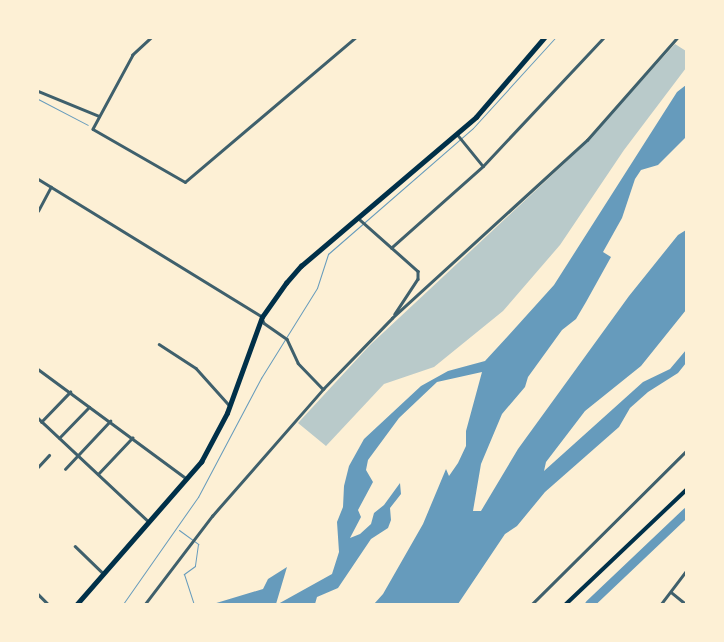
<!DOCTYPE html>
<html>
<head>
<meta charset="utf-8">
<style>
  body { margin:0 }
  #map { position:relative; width:724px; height:642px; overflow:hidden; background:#fdf0d5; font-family:Raleway,sans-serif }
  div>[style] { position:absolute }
  .green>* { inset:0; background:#b9caca }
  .water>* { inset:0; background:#669bbc }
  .stream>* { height:1px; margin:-0.5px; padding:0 0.5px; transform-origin:0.5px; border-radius:0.5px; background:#669bbc }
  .river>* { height:9px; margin:-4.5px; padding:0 4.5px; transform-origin:4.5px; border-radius:4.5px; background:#669bbc }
  .minor>* { height:2.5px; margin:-1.25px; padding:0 1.25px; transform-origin:1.25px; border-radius:1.25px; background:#3f606c }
  .tertiary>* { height:3px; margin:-1.5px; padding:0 1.5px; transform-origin:1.5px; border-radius:1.5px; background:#3f606c }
  .secondary>* { height:4px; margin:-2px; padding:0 2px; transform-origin:2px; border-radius:2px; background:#003049 }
  .primary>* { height:4.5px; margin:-2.25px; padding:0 2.25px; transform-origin:2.25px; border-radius:2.25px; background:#003049 }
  span { translate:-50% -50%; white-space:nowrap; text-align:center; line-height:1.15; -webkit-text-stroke:4.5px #fdf0d5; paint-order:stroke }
  .frame { position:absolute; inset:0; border:39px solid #fdf0d5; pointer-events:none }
</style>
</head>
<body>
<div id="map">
  <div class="green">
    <i style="clip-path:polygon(675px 44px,686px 51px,686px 68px,624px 150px,560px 245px,503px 311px,434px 367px,384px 384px,326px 446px,298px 423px,370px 345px,580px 149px)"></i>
  </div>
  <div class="water">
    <i style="clip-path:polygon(686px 85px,686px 137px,658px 165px,641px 170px,635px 179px,622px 218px,603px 252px,611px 257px,586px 302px,576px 319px,562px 330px,528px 377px,525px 387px,502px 414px,481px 464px,473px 511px,481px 511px,518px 449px,629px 296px,678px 235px,686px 230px,686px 310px,641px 366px,585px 411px,546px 462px,544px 471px,643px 382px,670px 369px,686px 350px,686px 363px,678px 373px,648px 392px,630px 408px,619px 427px,545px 492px,517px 526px,505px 534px,458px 604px,374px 604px,383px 594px,423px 524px,446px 469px,449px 476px,458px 463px,466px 446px,466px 431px,482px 372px,437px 382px,399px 418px,368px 460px,366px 470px,373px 482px,358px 510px,361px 517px,350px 538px,360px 534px,371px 524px,374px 513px,384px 505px,400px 483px,401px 494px,390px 508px,391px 520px,388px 528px,371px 539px,338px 588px,317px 597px,315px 604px,278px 604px,332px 574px,339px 552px,337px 522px,343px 507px,344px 486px,349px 466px,364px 439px,421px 386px,448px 371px,485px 361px,508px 336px,554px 285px,677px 92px)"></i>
    <i style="clip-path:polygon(287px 567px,276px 604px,213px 604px,263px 589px,268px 579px)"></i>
  </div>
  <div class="stream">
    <i style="left:38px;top:99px;width:56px;rotate:27.5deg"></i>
    <i style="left:179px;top:530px;width:24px;rotate:36deg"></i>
    <i style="left:198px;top:544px;width:22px;rotate:98deg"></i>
    <i style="left:195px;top:566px;width:14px;rotate:144deg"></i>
    <i style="left:184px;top:574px;width:32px;rotate:72deg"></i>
    <i style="left:123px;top:604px;width:131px;rotate:-55deg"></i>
    <i style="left:198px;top:497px;width:135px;rotate:-62.1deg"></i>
    <i style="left:261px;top:378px;width:106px;rotate:-58.1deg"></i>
    <i style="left:317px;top:288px;width:36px;rotate:-72deg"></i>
    <i style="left:328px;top:254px;width:192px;rotate:-41deg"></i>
    <i style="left:473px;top:128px;width:122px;rotate:-47.7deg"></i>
  </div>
  <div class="river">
    <i style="left:589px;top:604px;width:134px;rotate:-43.5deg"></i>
  </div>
  <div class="minor">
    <i style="left:151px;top:38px;width:25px;rotate:137deg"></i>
    <i style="left:133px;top:55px;width:84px;rotate:118.4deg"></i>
    <i style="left:93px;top:129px;width:106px;rotate:29.9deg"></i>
    <i style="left:185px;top:182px;width:223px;rotate:-40.3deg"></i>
    <i style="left:38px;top:91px;width:66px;rotate:22.3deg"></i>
    <i style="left:457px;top:134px;width:41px;rotate:50.9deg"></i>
    <i style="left:38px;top:211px;width:27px;rotate:-62deg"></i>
    <i style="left:358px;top:218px;width:80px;rotate:41.5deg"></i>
    <i style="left:418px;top:271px;width:8px;rotate:90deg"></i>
    <i style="left:418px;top:279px;width:42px;rotate:123.3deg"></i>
    <i style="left:391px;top:248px;width:123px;rotate:-41.7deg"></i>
    <i style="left:483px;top:166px;width:175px;rotate:-46.8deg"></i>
    <i style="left:262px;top:318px;width:5px;rotate:68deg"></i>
    <i style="left:264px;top:323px;width:28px;rotate:35deg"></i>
    <i style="left:287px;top:339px;width:26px;rotate:65deg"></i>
    <i style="left:298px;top:363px;width:36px;rotate:46deg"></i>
    <i style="left:159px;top:344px;width:44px;rotate:33deg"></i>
    <i style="left:196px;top:368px;width:50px;rotate:48.3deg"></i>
    <i style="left:38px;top:369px;width:184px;rotate:36.4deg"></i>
    <i style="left:38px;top:418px;width:152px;rotate:43.1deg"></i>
    <i style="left:41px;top:422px;width:42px;rotate:-46deg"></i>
    <i style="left:59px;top:438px;width:43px;rotate:-45.9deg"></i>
    <i style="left:38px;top:467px;width:16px;rotate:-47deg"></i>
    <i style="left:65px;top:469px;width:66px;rotate:-46.8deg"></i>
    <i style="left:98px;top:474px;width:50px;rotate:-46.6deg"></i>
    <i style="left:75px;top:546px;width:40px;rotate:44deg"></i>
    <i style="left:671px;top:592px;width:19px;rotate:39deg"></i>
    <i style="left:38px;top:594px;width:14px;rotate:45deg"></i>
    <i style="left:145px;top:604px;width:111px;rotate:-52.7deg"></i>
    <i style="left:212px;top:516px;width:169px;rotate:-48.8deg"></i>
    <i style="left:323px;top:389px;width:99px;rotate:-45.8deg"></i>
    <i style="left:392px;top:318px;width:264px;rotate:-42.4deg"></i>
    <i style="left:587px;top:140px;width:136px;rotate:-48.6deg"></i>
    <i style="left:532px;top:604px;width:217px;rotate:-44.8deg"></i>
    <i style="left:661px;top:604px;width:41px;rotate:-52.9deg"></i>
  </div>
  <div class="tertiary">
    <i style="left:38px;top:179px;width:263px;rotate:31.6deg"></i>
  </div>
  <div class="secondary">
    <i style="left:566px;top:604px;width:166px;rotate:-43.5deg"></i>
  </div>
  <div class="primary">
    <i style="left:77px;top:604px;width:189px;rotate:-48.9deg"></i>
    <i style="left:201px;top:462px;width:55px;rotate:-62deg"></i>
    <i style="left:227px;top:413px;width:102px;rotate:-70deg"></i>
    <i style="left:262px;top:317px;width:42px;rotate:-54.8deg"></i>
    <i style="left:286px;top:283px;width:23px;rotate:-49deg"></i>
    <i style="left:301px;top:266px;width:230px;rotate:-40.4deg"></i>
    <i style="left:476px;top:117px;width:104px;rotate:-49.3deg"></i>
  </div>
  <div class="frame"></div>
</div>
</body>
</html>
